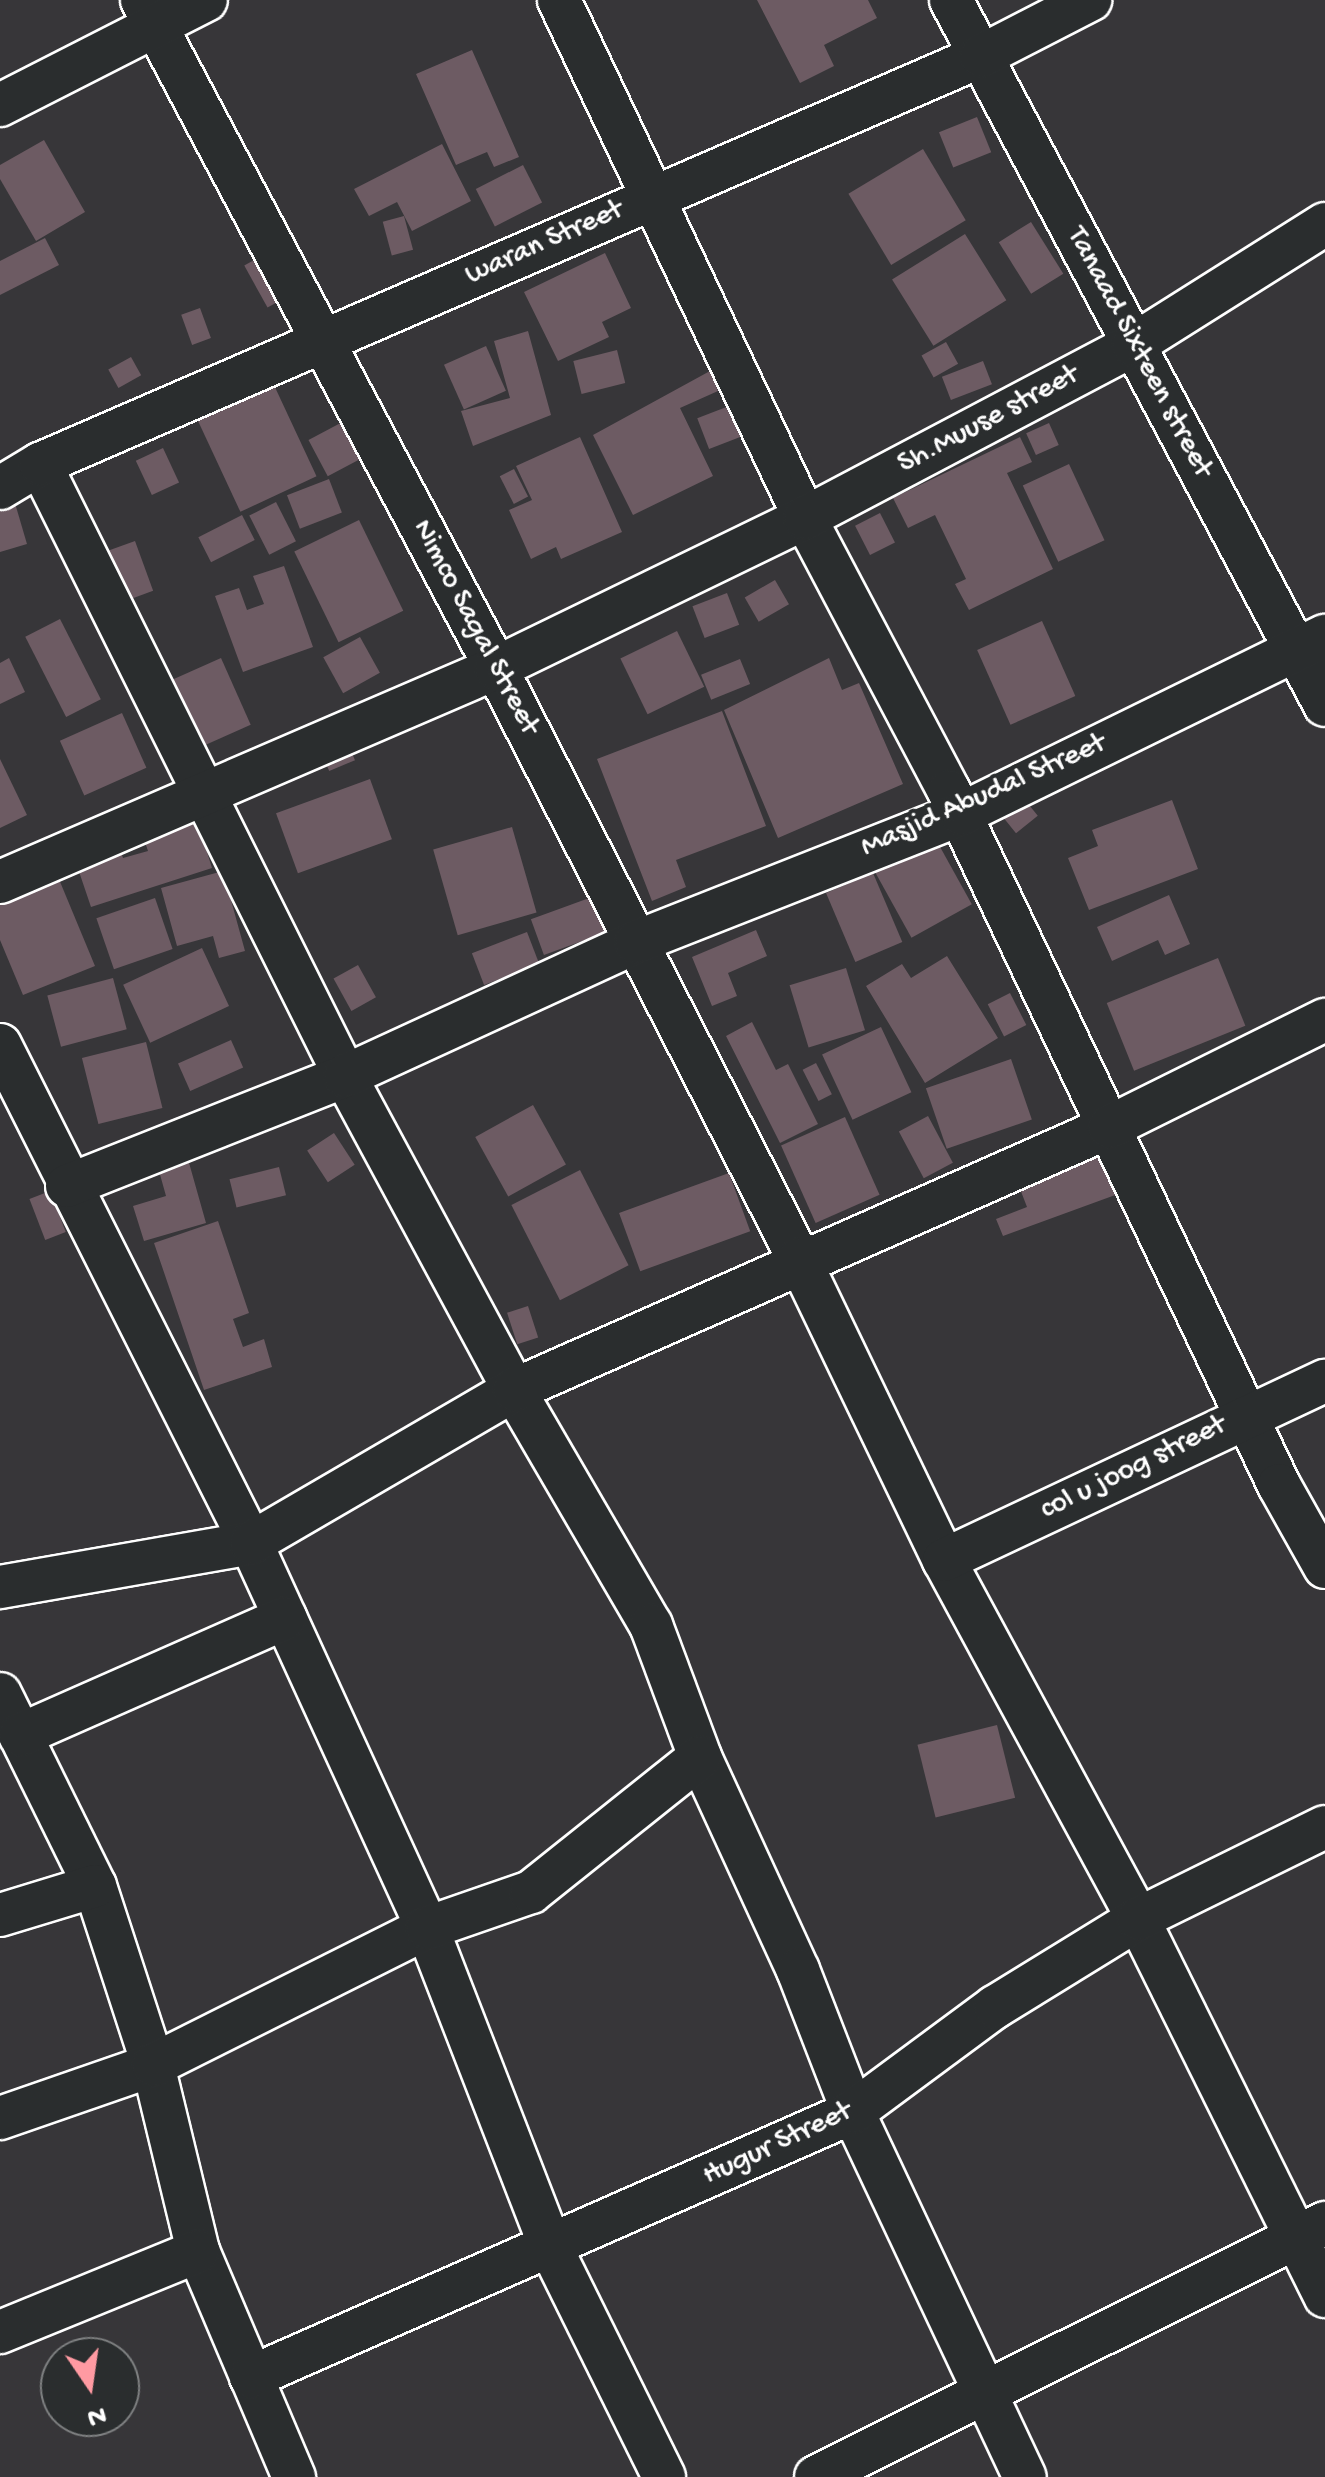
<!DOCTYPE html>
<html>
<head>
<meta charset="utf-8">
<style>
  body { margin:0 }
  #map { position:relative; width:1325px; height:2477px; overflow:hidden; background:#373639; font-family:"Gochi Hand",sans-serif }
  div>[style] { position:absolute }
  .building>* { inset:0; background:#6d5b63; transform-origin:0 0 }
  .roads { filter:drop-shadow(2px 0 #fff) drop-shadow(-2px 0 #fff) drop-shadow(0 2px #fff) drop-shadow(0 -2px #fff) }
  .minor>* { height:42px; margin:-21px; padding:0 21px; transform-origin:21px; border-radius:21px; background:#2a2d2e }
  span { translate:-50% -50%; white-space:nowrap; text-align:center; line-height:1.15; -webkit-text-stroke:8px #2a2d2e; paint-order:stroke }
  .street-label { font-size:30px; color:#fff }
  .north { position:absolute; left:40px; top:2337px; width:100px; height:100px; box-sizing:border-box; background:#2a2d2e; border:2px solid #7f8182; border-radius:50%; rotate:167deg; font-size:28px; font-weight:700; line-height:40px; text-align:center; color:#fff }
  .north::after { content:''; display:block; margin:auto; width:35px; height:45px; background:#ff9aa2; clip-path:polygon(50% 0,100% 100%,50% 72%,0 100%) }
</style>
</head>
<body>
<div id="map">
  <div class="building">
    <i style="clip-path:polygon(757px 0,868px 0,877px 18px,824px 45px,834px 66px,800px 83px)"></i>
    <i style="clip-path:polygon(472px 50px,519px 157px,494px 167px,487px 152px,456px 165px,416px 74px)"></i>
    <i style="left:977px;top:117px;width:38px;height:41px;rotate:68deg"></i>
    <i style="clip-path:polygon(44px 140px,85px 212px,36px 241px,0 179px,0 165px)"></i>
    <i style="clip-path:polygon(442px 144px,471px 201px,412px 231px,397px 202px,369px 216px,354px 189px)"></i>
    <i style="left:923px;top:149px;width:83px;height:87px;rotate:59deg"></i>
    <i style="left:523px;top:165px;width:42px;height:53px;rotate:63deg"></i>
    <i style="left:404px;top:216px;width:35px;height:22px;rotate:75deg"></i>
    <i style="left:1031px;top:222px;width:61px;height:38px;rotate:58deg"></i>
    <i style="left:965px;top:234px;width:78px;height:86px;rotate:58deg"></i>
    <i style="clip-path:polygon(45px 238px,59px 265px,0 295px,0 261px)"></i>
    <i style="left:267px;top:253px;width:48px;height:26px;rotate:61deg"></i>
    <i style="clip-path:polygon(605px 253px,631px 308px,602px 322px,609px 337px,558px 361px,524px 292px)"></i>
    <i style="left:200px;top:308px;width:32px;height:20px;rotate:70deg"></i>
    <i style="clip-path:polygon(528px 331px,551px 415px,473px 446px,461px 411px,510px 398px,494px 341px)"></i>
    <i style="left:946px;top:342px;width:25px;height:28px;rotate:61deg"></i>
    <i style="left:486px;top:346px;width:49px;height:46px;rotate:66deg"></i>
    <i style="left:617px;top:350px;width:34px;height:45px;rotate:76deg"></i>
    <i style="left:131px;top:357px;width:21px;height:26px;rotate:61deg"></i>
    <i style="left:983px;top:361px;width:25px;height:44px;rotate:69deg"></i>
    <i style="clip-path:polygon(710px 371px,718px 391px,680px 408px,713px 476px,633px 515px,593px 435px)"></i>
    <i style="left:273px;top:383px;width:103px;height:84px;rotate:65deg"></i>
    <i style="left:729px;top:406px;width:33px;height:34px;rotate:69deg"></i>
    <i style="left:350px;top:418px;width:41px;height:47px;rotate:62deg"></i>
    <i style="left:1049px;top:423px;width:24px;height:25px;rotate:66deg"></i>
    <i style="clip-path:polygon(580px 437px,622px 532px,561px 559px,556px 547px,531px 559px,509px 510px,532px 500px,516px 466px)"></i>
    <i style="clip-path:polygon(1020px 437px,1032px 462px,1007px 473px,1053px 569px,969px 610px,955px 584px,966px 579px,935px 515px,908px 528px,893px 498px)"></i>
    <i style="left:163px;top:448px;width:38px;height:30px;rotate:65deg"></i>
    <i style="left:1069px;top:464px;width:84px;height:51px;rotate:65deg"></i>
    <i style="left:514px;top:469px;width:31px;height:16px;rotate:63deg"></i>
    <i style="left:329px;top:479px;width:36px;height:45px;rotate:69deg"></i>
    <i style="clip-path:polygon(12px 493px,27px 544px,0 552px,0 497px)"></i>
    <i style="left:276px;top:502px;width:44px;height:30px;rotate:63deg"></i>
    <i style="left:880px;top:513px;width:33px;height:28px;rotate:63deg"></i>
    <i style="left:242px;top:515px;width:28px;height:49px;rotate:63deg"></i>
    <i style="left:359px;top:520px;width:101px;height:72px;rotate:64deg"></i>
    <i style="left:135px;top:541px;width:53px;height:31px;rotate:70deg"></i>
    <i style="clip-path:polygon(284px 566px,313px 647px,243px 672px,215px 596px,239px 588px,247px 610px,264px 604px,253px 576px)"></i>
    <i style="left:775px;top:580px;width:28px;height:35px;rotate:60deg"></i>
    <i style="left:727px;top:593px;width:34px;height:37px;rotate:69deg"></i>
    <i style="left:60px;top:619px;width:90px;height:39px;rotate:63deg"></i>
    <i style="left:1042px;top:621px;width:82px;height:71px;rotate:66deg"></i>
    <i style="left:677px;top:631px;width:62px;height:63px;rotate:64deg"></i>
    <i style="left:360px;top:637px;width:41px;height:42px;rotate:61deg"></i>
    <i style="clip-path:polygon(9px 658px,25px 692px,0 704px,0 663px)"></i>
    <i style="left:221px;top:658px;width:73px;height:54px;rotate:66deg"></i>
    <i style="clip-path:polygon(829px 658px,842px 690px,859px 683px,903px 784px,778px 838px,724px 710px)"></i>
    <i style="left:740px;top:659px;width:27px;height:42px;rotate:68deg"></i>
    <i style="clip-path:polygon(722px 711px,766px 826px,676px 860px,686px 887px,652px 901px,597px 759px)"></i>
    <i style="left:122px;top:713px;width:60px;height:68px;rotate:66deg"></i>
    <i style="left:346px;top:739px;width:23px;height:28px;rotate:67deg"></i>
    <i style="clip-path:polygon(0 759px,27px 815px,0 828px)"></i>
    <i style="left:370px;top:779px;width:64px;height:100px;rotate:70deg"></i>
    <i style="left:1017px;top:790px;width:33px;height:28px;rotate:51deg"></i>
    <i style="clip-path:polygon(1172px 800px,1198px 869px,1089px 910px,1068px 858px,1098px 846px,1092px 830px)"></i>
    <i style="clip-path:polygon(192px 804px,212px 868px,91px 907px,71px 848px,115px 834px,123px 858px,148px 851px,138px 821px)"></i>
    <i style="left:512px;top:827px;width:89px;height:82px;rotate:74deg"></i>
    <i style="left:934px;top:836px;width:78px;height:69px;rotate:61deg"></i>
    <i style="clip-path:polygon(51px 860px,95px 966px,23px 995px,0 940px,0 882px)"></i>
    <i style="clip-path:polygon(223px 871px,245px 951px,219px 958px,213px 936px,177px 946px,161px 888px)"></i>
    <i style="left:873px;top:873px;width:75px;height:51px;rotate:67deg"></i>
    <i style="clip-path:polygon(1169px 895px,1190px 944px,1165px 955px,1158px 940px,1112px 961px,1097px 927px)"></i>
    <i style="left:592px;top:897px;width:38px;height:65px;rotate:70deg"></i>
    <i style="left:155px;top:898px;width:54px;height:62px;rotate:71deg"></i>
    <i style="clip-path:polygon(756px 930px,767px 956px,728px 973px,737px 996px,712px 1006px,692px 957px)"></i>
    <i style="left:527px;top:932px;width:34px;height:59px;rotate:69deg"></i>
    <i style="left:202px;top:948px;width:64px;height:87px;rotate:65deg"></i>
    <i style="clip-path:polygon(947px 956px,998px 1038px,925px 1083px,866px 986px,902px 964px,911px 978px)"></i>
    <i style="left:1218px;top:958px;width:73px;height:120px;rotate:68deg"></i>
    <i style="left:358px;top:965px;width:37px;height:28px;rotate:61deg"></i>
    <i style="left:846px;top:968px;width:65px;height:59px;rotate:73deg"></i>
    <i style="left:113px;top:978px;width:53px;height:68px;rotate:75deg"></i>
    <i style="left:1010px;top:993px;width:36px;height:25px;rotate:63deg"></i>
    <i style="clip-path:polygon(752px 1022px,776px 1070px,788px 1064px,818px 1124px,780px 1143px,726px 1036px)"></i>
    <i style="left:881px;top:1027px;width:72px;height:65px;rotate:65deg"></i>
    <i style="left:231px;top:1040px;width:30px;height:58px;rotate:66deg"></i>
    <i style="left:146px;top:1042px;width:68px;height:66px;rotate:76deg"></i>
    <i style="left:1011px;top:1059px;width:64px;height:90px;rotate:71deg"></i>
    <i style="left:816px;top:1063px;width:35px;height:15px;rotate:63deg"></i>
    <i style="left:533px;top:1105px;width:68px;height:66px;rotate:61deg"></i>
    <i style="left:928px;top:1116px;width:53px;height:33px;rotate:62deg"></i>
    <i style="left:845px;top:1117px;width:85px;height:70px;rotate:66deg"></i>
    <i style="left:334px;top:1133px;width:38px;height:32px;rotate:57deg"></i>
    <i style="clip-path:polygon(184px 1145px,206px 1223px,144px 1241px,133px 1206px,166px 1196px,154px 1153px)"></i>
    <i style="clip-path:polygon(1100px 1145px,1118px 1194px,1003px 1236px,996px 1219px,1027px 1207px,1015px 1176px)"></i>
    <i style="left:279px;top:1167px;width:29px;height:51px;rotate:76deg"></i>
    <i style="left:580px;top:1170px;width:107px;height:77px;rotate:63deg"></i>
    <i style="left:729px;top:1173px;width:62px;height:117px;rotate:70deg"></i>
    <i style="left:50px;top:1191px;width:44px;height:22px;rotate:69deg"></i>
    <i style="clip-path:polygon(218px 1221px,249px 1313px,233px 1319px,243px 1347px,264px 1339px,272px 1367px,204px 1390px,154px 1243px)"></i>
    <i style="left:528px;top:1306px;width:33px;height:22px;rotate:72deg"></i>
    <i style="left:997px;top:1725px;width:75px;height:82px;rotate:76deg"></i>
  </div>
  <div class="roads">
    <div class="minor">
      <i style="left:142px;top:0;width:756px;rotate:62.08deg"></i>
      <i style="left:496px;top:668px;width:664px;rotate:62.86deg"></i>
      <i style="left:799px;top:1259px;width:334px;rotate:64.3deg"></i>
      <i style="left:944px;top:1560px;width:408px;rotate:61.6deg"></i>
      <i style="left:1138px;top:1919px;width:421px;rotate:63.6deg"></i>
      <i style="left:559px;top:0;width:573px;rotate:64.6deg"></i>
      <i style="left:805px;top:518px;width:309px;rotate:62.2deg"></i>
      <i style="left:949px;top:791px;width:768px;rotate:64.57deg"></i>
      <i style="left:1279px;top:1485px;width:94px;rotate:60.7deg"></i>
      <i style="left:951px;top:0;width:798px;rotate:62.05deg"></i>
      <i style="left:0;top:105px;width:231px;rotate:-27deg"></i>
      <i style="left:40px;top:464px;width:684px;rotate:63.51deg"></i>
      <i style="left:345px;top:1076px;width:357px;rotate:61.7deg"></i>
      <i style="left:514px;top:1390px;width:272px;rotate:59.8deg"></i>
      <i style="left:651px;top:1625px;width:141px;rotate:69.6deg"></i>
      <i style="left:700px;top:1757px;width:234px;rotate:65.3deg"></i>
      <i style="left:798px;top:1970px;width:152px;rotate:68.8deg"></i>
      <i style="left:853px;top:2112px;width:403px;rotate:64.8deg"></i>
      <i style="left:0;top:488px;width:47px;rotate:-31deg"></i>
      <i style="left:40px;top:464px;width:1026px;rotate:-23.44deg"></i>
      <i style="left:981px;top:56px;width:123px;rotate:-27.2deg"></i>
      <i style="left:0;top:882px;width:540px;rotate:-23.34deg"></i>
      <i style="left:496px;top:668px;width:343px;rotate:-25.9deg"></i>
      <i style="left:805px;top:518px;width:371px;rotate:-27.8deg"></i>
      <i style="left:1133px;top:345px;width:227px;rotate:-32.2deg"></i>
      <i style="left:0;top:1045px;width:558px;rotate:63.25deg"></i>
      <i style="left:251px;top:1543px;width:423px;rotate:65.4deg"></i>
      <i style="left:427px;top:1928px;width:343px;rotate:68.8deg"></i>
      <i style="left:551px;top:2248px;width:255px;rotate:63.7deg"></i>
      <i style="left:67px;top:1186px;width:299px;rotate:-21.6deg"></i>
      <i style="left:345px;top:1076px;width:320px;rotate:-24.7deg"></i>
      <i style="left:636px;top:942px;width:349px;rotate:-21.5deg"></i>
      <i style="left:961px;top:814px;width:405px;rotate:-26.1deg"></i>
      <i style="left:944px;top:1560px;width:421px;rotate:-25.2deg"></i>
      <i style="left:0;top:1587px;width:255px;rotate:-9.9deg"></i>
      <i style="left:251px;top:1543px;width:304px;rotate:-30.2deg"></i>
      <i style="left:514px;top:1390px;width:651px;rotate:-23.85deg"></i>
      <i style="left:1109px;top:1127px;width:241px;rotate:-26.4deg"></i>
      <i style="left:0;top:1694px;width:214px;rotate:63.7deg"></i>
      <i style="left:95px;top:1886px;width:188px;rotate:72deg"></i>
      <i style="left:153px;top:2065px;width:191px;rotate:76.4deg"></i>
      <i style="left:198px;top:2251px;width:246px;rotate:67deg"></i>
      <i style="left:20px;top:1735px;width:290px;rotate:-23.8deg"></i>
      <i style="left:0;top:1915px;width:99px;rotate:-17deg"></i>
      <i style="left:0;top:2118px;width:162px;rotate:-19.1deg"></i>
      <i style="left:153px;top:2065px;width:306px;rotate:-26.6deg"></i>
      <i style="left:427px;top:1928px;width:110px;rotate:-19.1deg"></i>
      <i style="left:531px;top:1892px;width:216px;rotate:-38.6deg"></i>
      <i style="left:0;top:2332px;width:214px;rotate:-22.2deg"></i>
      <i style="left:251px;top:2377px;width:658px;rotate:-23.76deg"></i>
      <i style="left:853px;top:2112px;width:177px;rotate:-36.5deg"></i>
      <i style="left:995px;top:2007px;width:168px;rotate:-31.6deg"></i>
      <i style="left:1138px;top:1919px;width:208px;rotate:-26.2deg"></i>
      <i style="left:816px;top:2477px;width:569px;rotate:-26.52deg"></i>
    </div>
  </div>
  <div class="street-label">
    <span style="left:545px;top:244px;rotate:-24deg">waran Street</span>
    <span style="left:1138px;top:353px;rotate:62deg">Tanaad Sixteen street</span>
    <span style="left:989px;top:421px;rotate:-28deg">Sh.Muuse street</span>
    <span style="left:474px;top:628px;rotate:62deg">Nimco Sagal Street</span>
    <span style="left:984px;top:797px;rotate:-24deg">Masjid Abudal Street</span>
    <span style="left:1134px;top:1469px;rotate:-26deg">col u joog street</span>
    <span style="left:778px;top:2145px;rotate:-25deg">Hugur Street</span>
  </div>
  <div class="north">N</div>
</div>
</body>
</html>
